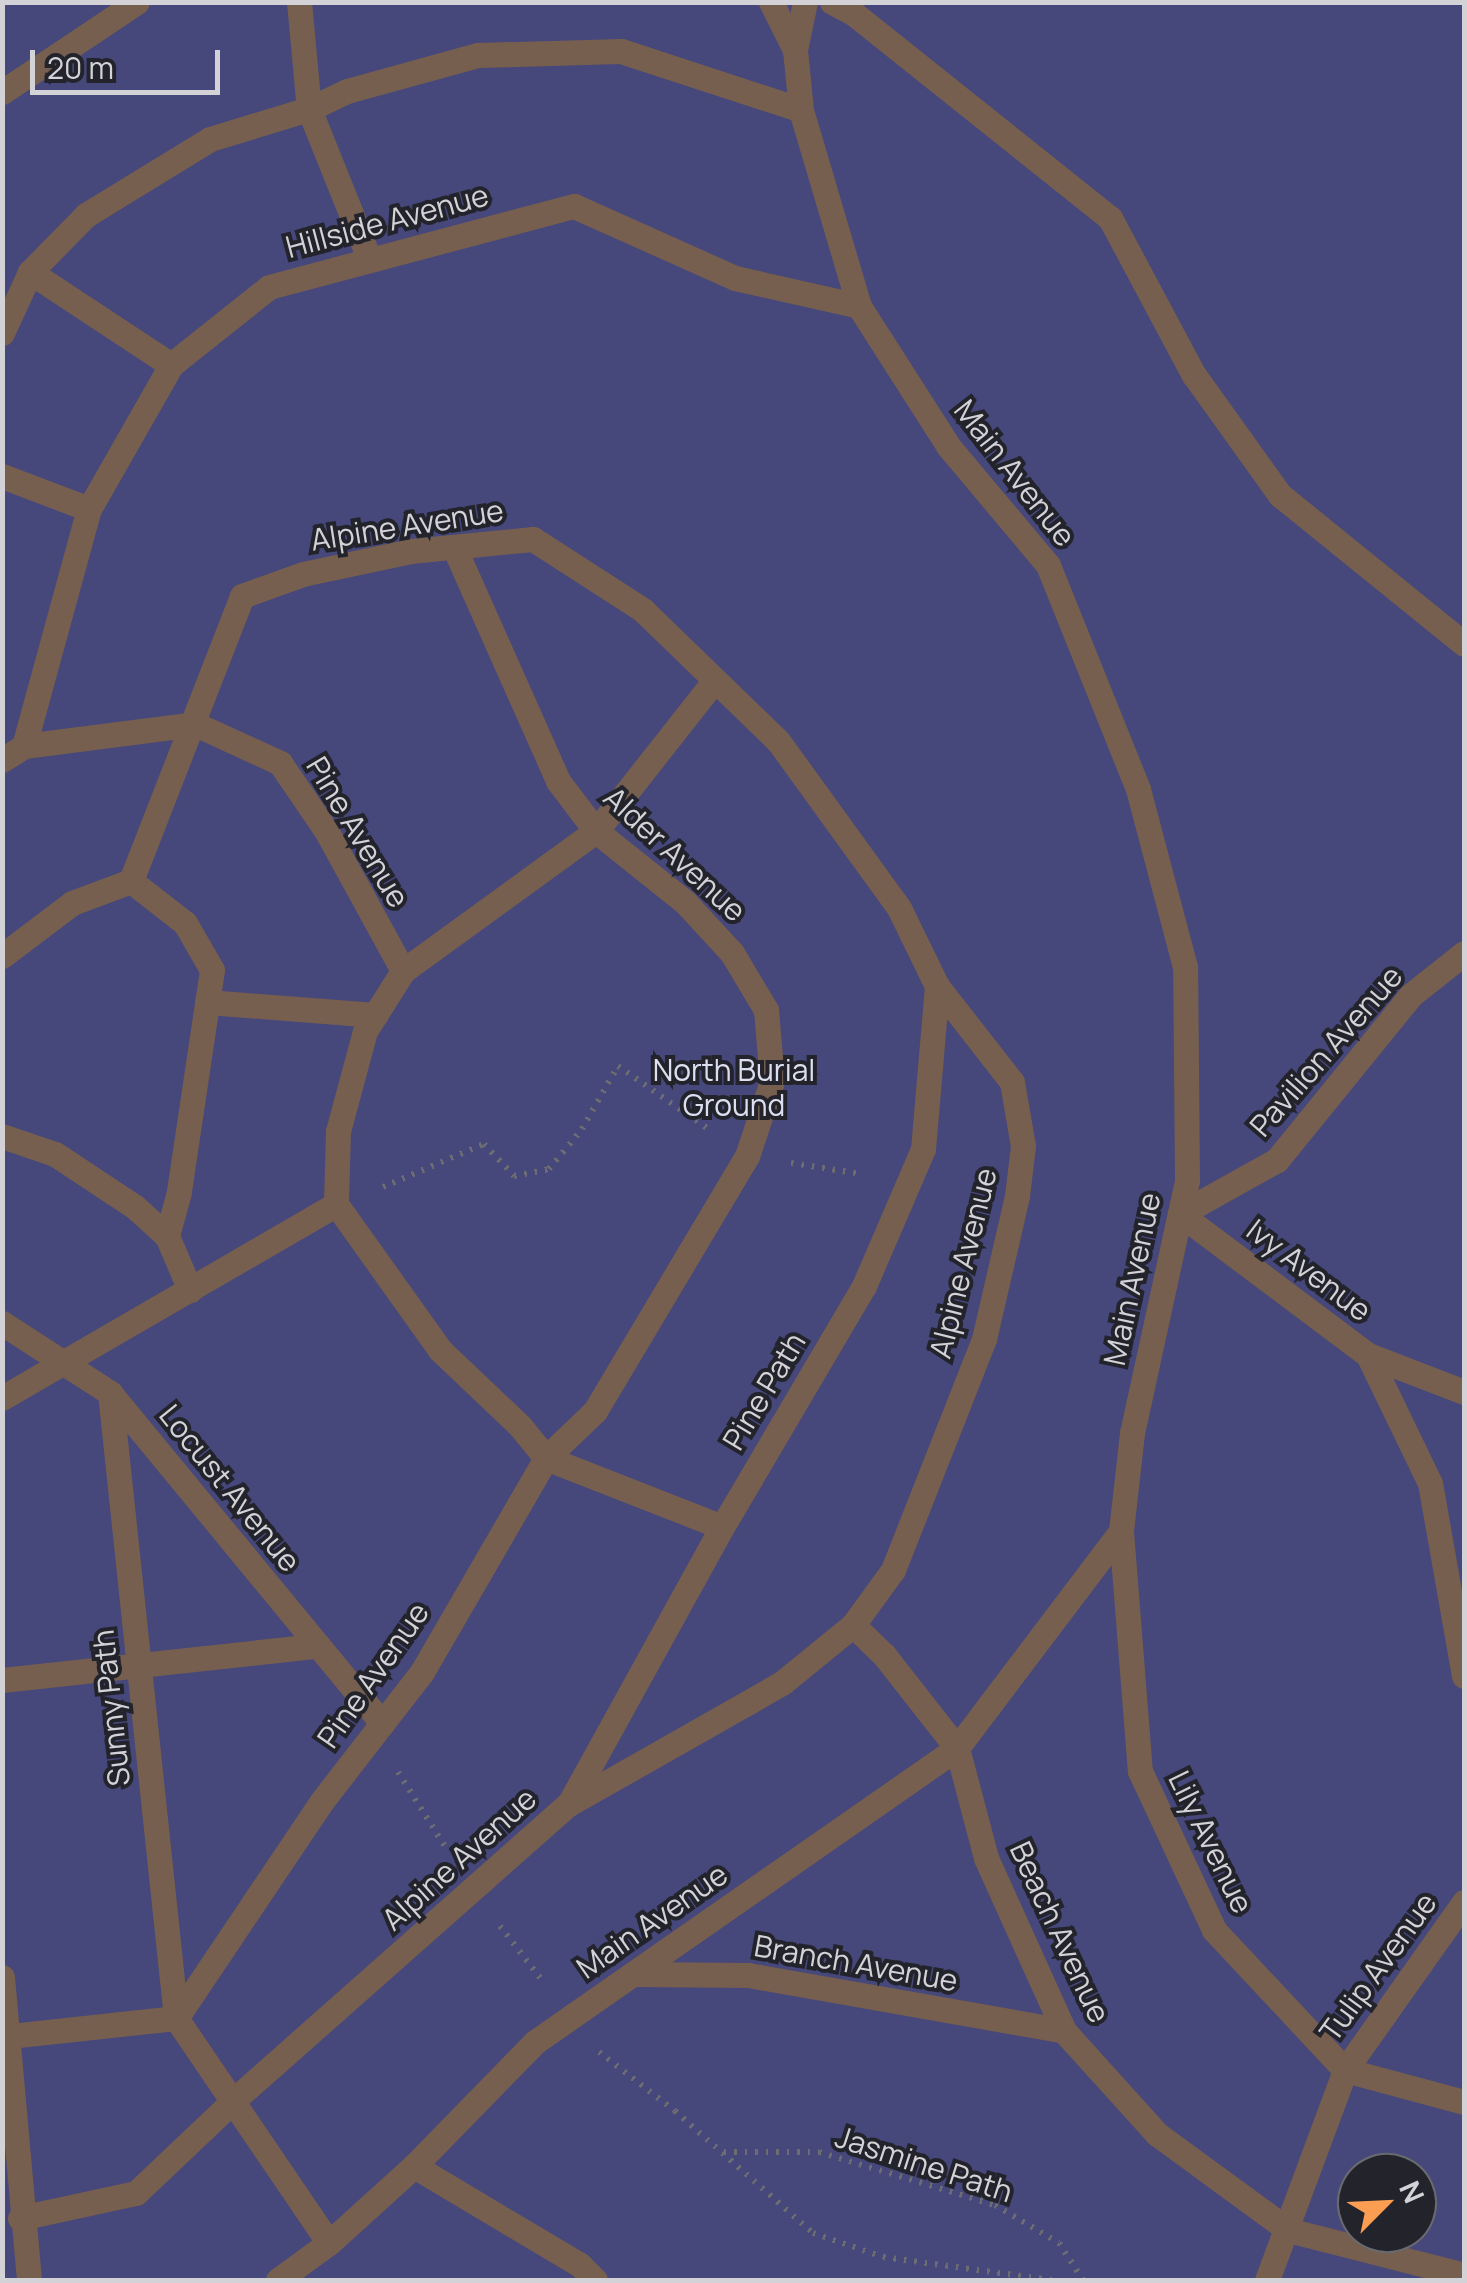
<!DOCTYPE html>
<html>
<head>
<meta charset="utf-8">
<style>
  body { margin:0 }
  #map { position:relative; width:1467px; height:2283px; overflow:hidden; background:#2d2e35; font-family:Manrope,sans-serif }
  div>[style] { position:absolute }
  .green>* { inset:0; background:#46477b }
  .path>* { height:6px; margin-top:-3px; transform-origin:0; background:repeating-linear-gradient(90deg,#6c6c72 0 2.5px,transparent 0 10.5px) }
  .lane>* { height:25px; margin:-12.5px; padding:0 12.5px; transform-origin:12.5px; border-radius:12.5px; background:#765f4f }
  span { translate:-50% -50%; white-space:nowrap; text-align:center; line-height:1.15; -webkit-text-stroke:8px #23242b; paint-order:stroke }
  .street-label { font-size:30px; color:#d2d2d7 }
  .park-label { font-size:30px; color:#dddff0 }
  .frame { position:absolute; inset:0; border:5px solid #d2d2d7; pointer-events:none }
  .north { position:absolute; left:1337px; top:2153px; width:100px; height:100px; box-sizing:border-box; background:#23242b; border:2px solid #696a70; border-radius:50%; rotate:66deg; font-size:28px; font-weight:700; line-height:40px; text-align:center; color:#d2d2d7 }
  .north::after { content:''; display:block; margin:auto; width:35px; height:45px; background:#fb9e51; clip-path:polygon(50% 0,100% 100%,50% 72%,0 100%) }
  .scale { position:absolute; left:30px; top:50px; width:190px; height:45px; box-sizing:border-box; border:5px solid #d2d2d7; border-top:0; padding-left:12px; font-size:30px; line-height:35px; white-space:nowrap; color:#d2d2d7; -webkit-text-stroke:8px #23242b; paint-order:stroke }
</style>
</head>
<body>
<div id="map">
  <div class="green">
    <i style="clip-path:polygon(evenodd,3px 3px,1464px 3px,1464px 2280px,3px 2280px,3px 3px,1357px 2173px,1417px 2173px,1417px 2233px,1357px 2233px,1357px 2173px)"></i>
  </div>
  <div class="path">
    <i style="left:791px;top:1163px;width:72px;rotate:8.8deg"></i>
    <i style="left:383px;top:1187px;width:110px;rotate:-23.1deg"></i>
    <i style="left:484px;top:1144px;width:44px;rotate:46.8deg"></i>
    <i style="left:514px;top:1176px;width:36px;rotate:-11deg"></i>
    <i style="left:549px;top:1169px;width:52px;rotate:-50.5deg"></i>
    <i style="left:582px;top:1129px;width:73px;rotate:-60.3deg"></i>
    <i style="left:618px;top:1066px;width:108px;rotate:34.9deg"></i>
    <i style="left:398px;top:1772px;width:93px;rotate:57.7deg"></i>
    <i style="left:500px;top:1926px;width:73px;rotate:52.2deg"></i>
    <i style="left:599px;top:2052px;width:96px;rotate:37.8deg"></i>
    <i style="left:675px;top:2111px;width:184px;rotate:41.5deg"></i>
    <i style="left:813px;top:2233px;width:74px;rotate:18.9deg"></i>
    <i style="left:883px;top:2257px;width:170px;rotate:7.8deg"></i>
    <i style="left:724px;top:2152px;width:95px"></i>
    <i style="left:819px;top:2152px;width:184px;rotate:16.8deg"></i>
    <i style="left:995px;top:2205px;width:74px;rotate:30.7deg"></i>
    <i style="left:1059px;top:2243px;width:44px;rotate:57deg"></i>
  </div>
  <div class="lane">
    <i style="left:299px;top:2px;width:107px;rotate:84.7deg"></i>
    <i style="left:309px;top:109px;width:161px;rotate:68.1deg"></i>
    <i style="left:832px;top:2px;width:24px;rotate:28deg"></i>
    <i style="left:853px;top:13px;width:329px;rotate:38.6deg"></i>
    <i style="left:1110px;top:218px;width:178px;rotate:61.9deg"></i>
    <i style="left:1194px;top:375px;width:148px;rotate:54.4deg"></i>
    <i style="left:1280px;top:495px;width:237px;rotate:39deg"></i>
    <i style="left:795px;top:50px;width:49px;rotate:-78.2deg"></i>
    <i style="left:2px;top:92px;width:162px;rotate:-33.7deg"></i>
    <i style="left:30px;top:272px;width:169px;rotate:33.4deg"></i>
    <i style="left:2px;top:333px;width:67px;rotate:-65.3deg"></i>
    <i style="left:30px;top:272px;width:80px;rotate:-45.5deg"></i>
    <i style="left:86px;top:215px;width:145px;rotate:-31.5deg"></i>
    <i style="left:210px;top:139px;width:103px;rotate:-16.9deg"></i>
    <i style="left:309px;top:109px;width:42px;rotate:-25.3deg"></i>
    <i style="left:347px;top:91px;width:136px;rotate:-15.4deg"></i>
    <i style="left:478px;top:55px;width:143px;rotate:-1.6deg"></i>
    <i style="left:621px;top:51px;width:189px;rotate:18.1deg"></i>
    <i style="left:2px;top:476px;width:93px;rotate:20.8deg"></i>
    <i style="left:454px;top:547px;width:256px;rotate:66deg"></i>
    <i style="left:558px;top:781px;width:63px;rotate:52.8deg"></i>
    <i style="left:596px;top:831px;width:114px;rotate:38.6deg"></i>
    <i style="left:685px;top:902px;width:69px;rotate:47.3deg"></i>
    <i style="left:732px;top:953px;width:66px;rotate:59.2deg"></i>
    <i style="left:766px;top:1010px;width:71px;rotate:85.2deg"></i>
    <i style="left:772px;top:1081px;width:79px;rotate:108.4deg"></i>
    <i style="left:747px;top:1156px;width:297px;rotate:120.8deg"></i>
    <i style="left:595px;top:1411px;width:68px;rotate:136.2deg"></i>
    <i style="left:546px;top:1458px;width:189px;rotate:21.4deg"></i>
    <i style="left:24px;top:746px;width:246px;rotate:-74.7deg"></i>
    <i style="left:89px;top:509px;width:166px;rotate:-60.3deg"></i>
    <i style="left:171px;top:365px;width:125px;rotate:-38.5deg"></i>
    <i style="left:269px;top:287px;width:316px;rotate:-14.9deg"></i>
    <i style="left:574px;top:206px;width:176px;rotate:24.1deg"></i>
    <i style="left:735px;top:278px;width:127px;rotate:12.7deg"></i>
    <i style="left:2px;top:760px;width:26px;rotate:-32deg"></i>
    <i style="left:24px;top:746px;width:172px;rotate:-7.3deg"></i>
    <i style="left:195px;top:724px;width:94px;rotate:24.6deg"></i>
    <i style="left:280px;top:763px;width:83px;rotate:55.7deg"></i>
    <i style="left:327px;top:832px;width:158px;rotate:61.3deg"></i>
    <i style="left:403px;top:971px;width:71px;rotate:122.3deg"></i>
    <i style="left:365px;top:1031px;width:104px;rotate:105.1deg"></i>
    <i style="left:338px;top:1131px;width:73px;rotate:91.6deg"></i>
    <i style="left:336px;top:1204px;width:179px;rotate:54.5deg"></i>
    <i style="left:440px;top:1350px;width:110px;rotate:43.5deg"></i>
    <i style="left:520px;top:1426px;width:41px;rotate:50.9deg"></i>
    <i style="left:546px;top:1458px;width:247px;rotate:120.1deg"></i>
    <i style="left:422px;top:1672px;width:163px;rotate:127.8deg"></i>
    <i style="left:322px;top:1801px;width:262px;rotate:123.9deg"></i>
    <i style="left:176px;top:2018px;width:175px;rotate:173.8deg"></i>
    <i style="left:1464px;top:953px;width:68px;rotate:141.6deg"></i>
    <i style="left:1411px;top:995px;width:213px;rotate:129.1deg"></i>
    <i style="left:1277px;top:1160px;width:111px;rotate:150.9deg"></i>
    <i style="left:1180px;top:1214px;width:235px;rotate:36.9deg"></i>
    <i style="left:1368px;top:1355px;width:142px;rotate:64.2deg"></i>
    <i style="left:1430px;top:1483px;width:196px;rotate:80deg"></i>
    <i style="left:2px;top:956px;width:88px;rotate:-37.1deg"></i>
    <i style="left:72px;top:903px;width:63px;rotate:-20.4deg"></i>
    <i style="left:131px;top:881px;width:68px;rotate:37.9deg"></i>
    <i style="left:185px;top:923px;width:54px;rotate:60.1deg"></i>
    <i style="left:212px;top:970px;width:224px;rotate:98.5deg"></i>
    <i style="left:179px;top:1192px;width:46px;rotate:105.3deg"></i>
    <i style="left:403px;top:971px;width:238px;rotate:-36deg"></i>
    <i style="left:596px;top:831px;width:192px;rotate:-51.8deg"></i>
    <i style="left:207px;top:1002px;width:169px;rotate:4.4deg"></i>
    <i style="left:2px;top:1136px;width:56px;rotate:18.8deg"></i>
    <i style="left:55px;top:1154px;width:96px;rotate:33.5deg"></i>
    <i style="left:135px;top:1207px;width:43px;rotate:42.2deg"></i>
    <i style="left:167px;top:1236px;width:59px;rotate:66.9deg"></i>
    <i style="left:2px;top:1323px;width:129px;rotate:32.9deg"></i>
    <i style="left:110px;top:1393px;width:428px;rotate:50.5deg"></i>
    <i style="left:1368px;top:1355px;width:103px;rotate:21.1deg"></i>
    <i style="left:110px;top:1393px;width:628px;rotate:83.97deg"></i>
    <i style="left:176px;top:2018px;width:272px;rotate:55.8deg"></i>
    <i style="left:2px;top:1398px;width:386px;rotate:-30.1deg"></i>
    <i style="left:1121px;top:1531px;width:241px;rotate:85.5deg"></i>
    <i style="left:1140px;top:1771px;width:175px;rotate:65deg"></i>
    <i style="left:1214px;top:1930px;width:192px;rotate:46.9deg"></i>
    <i style="left:1345px;top:2070px;width:123px;rotate:15.1deg"></i>
    <i style="left:853px;top:1625px;width:43px;rotate:44.1deg"></i>
    <i style="left:884px;top:1655px;width:118px;rotate:51.9deg"></i>
    <i style="left:957px;top:1748px;width:114px;rotate:75.2deg"></i>
    <i style="left:986px;top:1858px;width:190px;rotate:65.7deg"></i>
    <i style="left:1064px;top:2031px;width:139px;rotate:47.9deg"></i>
    <i style="left:1157px;top:2134px;width:162px;rotate:36.2deg"></i>
    <i style="left:1288px;top:2230px;width:182px;rotate:14.3deg"></i>
    <i style="left:2px;top:1680px;width:316px;rotate:-6.2deg"></i>
    <i style="left:569px;top:1804px;width:316px;rotate:-61.1deg"></i>
    <i style="left:722px;top:1527px;width:280px;rotate:-59.5deg"></i>
    <i style="left:864px;top:1286px;width:149px;rotate:-66.7deg"></i>
    <i style="left:923px;top:1149px;width:164px;rotate:-85.1deg"></i>
    <i style="left:635px;top:1974px;width:113px;rotate:0.5deg"></i>
    <i style="left:748px;top:1975px;width:321px;rotate:10deg"></i>
    <i style="left:2px;top:1977px;width:304px;rotate:84.9deg"></i>
    <i style="left:414px;top:2166px;width:193px;rotate:30.8deg"></i>
    <i style="left:580px;top:2265px;width:21px;rotate:45deg"></i>
    <i style="left:20px;top:2218px;width:119px;rotate:-12.2deg"></i>
    <i style="left:136px;top:2193px;width:137px;rotate:-43.5deg"></i>
    <i style="left:235px;top:2099px;width:446px;rotate:-41.5deg"></i>
    <i style="left:569px;top:1804px;width:245px;rotate:-29.6deg"></i>
    <i style="left:782px;top:1683px;width:92px;rotate:-39.2deg"></i>
    <i style="left:853px;top:1625px;width:68px;rotate:-54deg"></i>
    <i style="left:893px;top:1570px;width:248px;rotate:-68.5deg"></i>
    <i style="left:984px;top:1339px;width:147px;rotate:-77deg"></i>
    <i style="left:1017px;top:1196px;width:50px;rotate:-83.2deg"></i>
    <i style="left:1023px;top:1146px;width:65px;rotate:-99.8deg"></i>
    <i style="left:1012px;top:1082px;width:122px;rotate:-128deg"></i>
    <i style="left:937px;top:986px;width:87px;rotate:-116deg"></i>
    <i style="left:899px;top:908px;width:206px;rotate:-125.9deg"></i>
    <i style="left:778px;top:741px;width:188px;rotate:-135.9deg"></i>
    <i style="left:643px;top:610px;width:131px;rotate:-147.2deg"></i>
    <i style="left:533px;top:539px;width:123px;rotate:174.4deg"></i>
    <i style="left:411px;top:551px;width:110px;rotate:168deg"></i>
    <i style="left:303px;top:574px;width:65px;rotate:160.2deg"></i>
    <i style="left:242px;top:596px;width:306px;rotate:111.3deg"></i>
    <i style="left:278px;top:2280px;width:63px;rotate:-36deg"></i>
    <i style="left:329px;top:2243px;width:115px;rotate:-42.2deg"></i>
    <i style="left:414px;top:2166px;width:173px;rotate:-45.7deg"></i>
    <i style="left:535px;top:2042px;width:514px;rotate:-34.86deg"></i>
    <i style="left:957px;top:1748px;width:272px;rotate:-52.9deg"></i>
    <i style="left:1121px;top:1531px;width:99px;rotate:-83.6deg"></i>
    <i style="left:1132px;top:1433px;width:259px;rotate:-77.7deg"></i>
    <i style="left:1187px;top:1180px;width:213px;rotate:-90.5deg"></i>
    <i style="left:1185px;top:967px;width:184px;rotate:-104.8deg"></i>
    <i style="left:1138px;top:789px;width:241px;rotate:-111.9deg"></i>
    <i style="left:1048px;top:565px;width:154px;rotate:-130deg"></i>
    <i style="left:949px;top:447px;width:167px;rotate:-122.6deg"></i>
    <i style="left:859px;top:306px;width:204px;rotate:-106.5deg"></i>
    <i style="left:801px;top:110px;width:60px;rotate:-95.7deg"></i>
    <i style="left:795px;top:50px;width:54px;rotate:-116.6deg"></i>
    <i style="left:1267px;top:2280px;width:224px;rotate:-69.6deg"></i>
    <i style="left:1345px;top:2070px;width:206px;rotate:-54.7deg"></i>
  </div>
  <div class="street-label">
    <span style="left:387px;top:221px;rotate:-15deg">Hillside Avenue</span>
    <span style="left:1015px;top:473px;rotate:52deg">Main Avenue</span>
    <span style="left:407px;top:525px;rotate:-9deg">Alpine Avenue</span>
    <span style="left:358px;top:832px;rotate:59deg">Pine Avenue</span>
    <span style="left:675px;top:854px;rotate:43deg">Alder Avenue</span>
    <span style="left:1326px;top:1051px;rotate:-49deg">Pavilion Avenue</span>
    <span style="left:963px;top:1263px;rotate:-76deg">Alpine Avenue</span>
    <span style="left:1309px;top:1270px;rotate:37deg">Ivy Avenue</span>
    <span style="left:1132px;top:1279px;rotate:-78deg">Main Avenue</span>
    <span style="left:764px;top:1391px;rotate:-59deg">Pine Path</span>
    <span style="left:230px;top:1488px;rotate:51deg">Locust Avenue</span>
    <span style="left:373px;top:1675px;rotate:-55deg">Pine Avenue</span>
    <span style="left:111px;top:1708px;rotate:-96deg">Sunny Path</span>
    <span style="left:1211px;top:1842px;rotate:64deg">Lily Avenue</span>
    <span style="left:459px;top:1859px;rotate:-42deg">Alpine Avenue</span>
    <span style="left:652px;top:1921px;rotate:-35deg">Main Avenue</span>
    <span style="left:1060px;top:1932px;rotate:65deg">Beach Avenue</span>
    <span style="left:856px;top:1963px;rotate:10deg">Branch Avenue</span>
    <span style="left:1378px;top:1967px;rotate:-54deg">Tulip Avenue</span>
    <span style="left:924px;top:2164px;rotate:18deg">Jasmine Path</span>
  </div>
  <div class="park-label">
    <span style="left:734px;top:1087px">North Burial<br>Ground</span>
  </div>
  <div class="frame"></div>
  <div class="north">N</div>
  <div class="scale">20 m</div>
</div>
</body>
</html>
